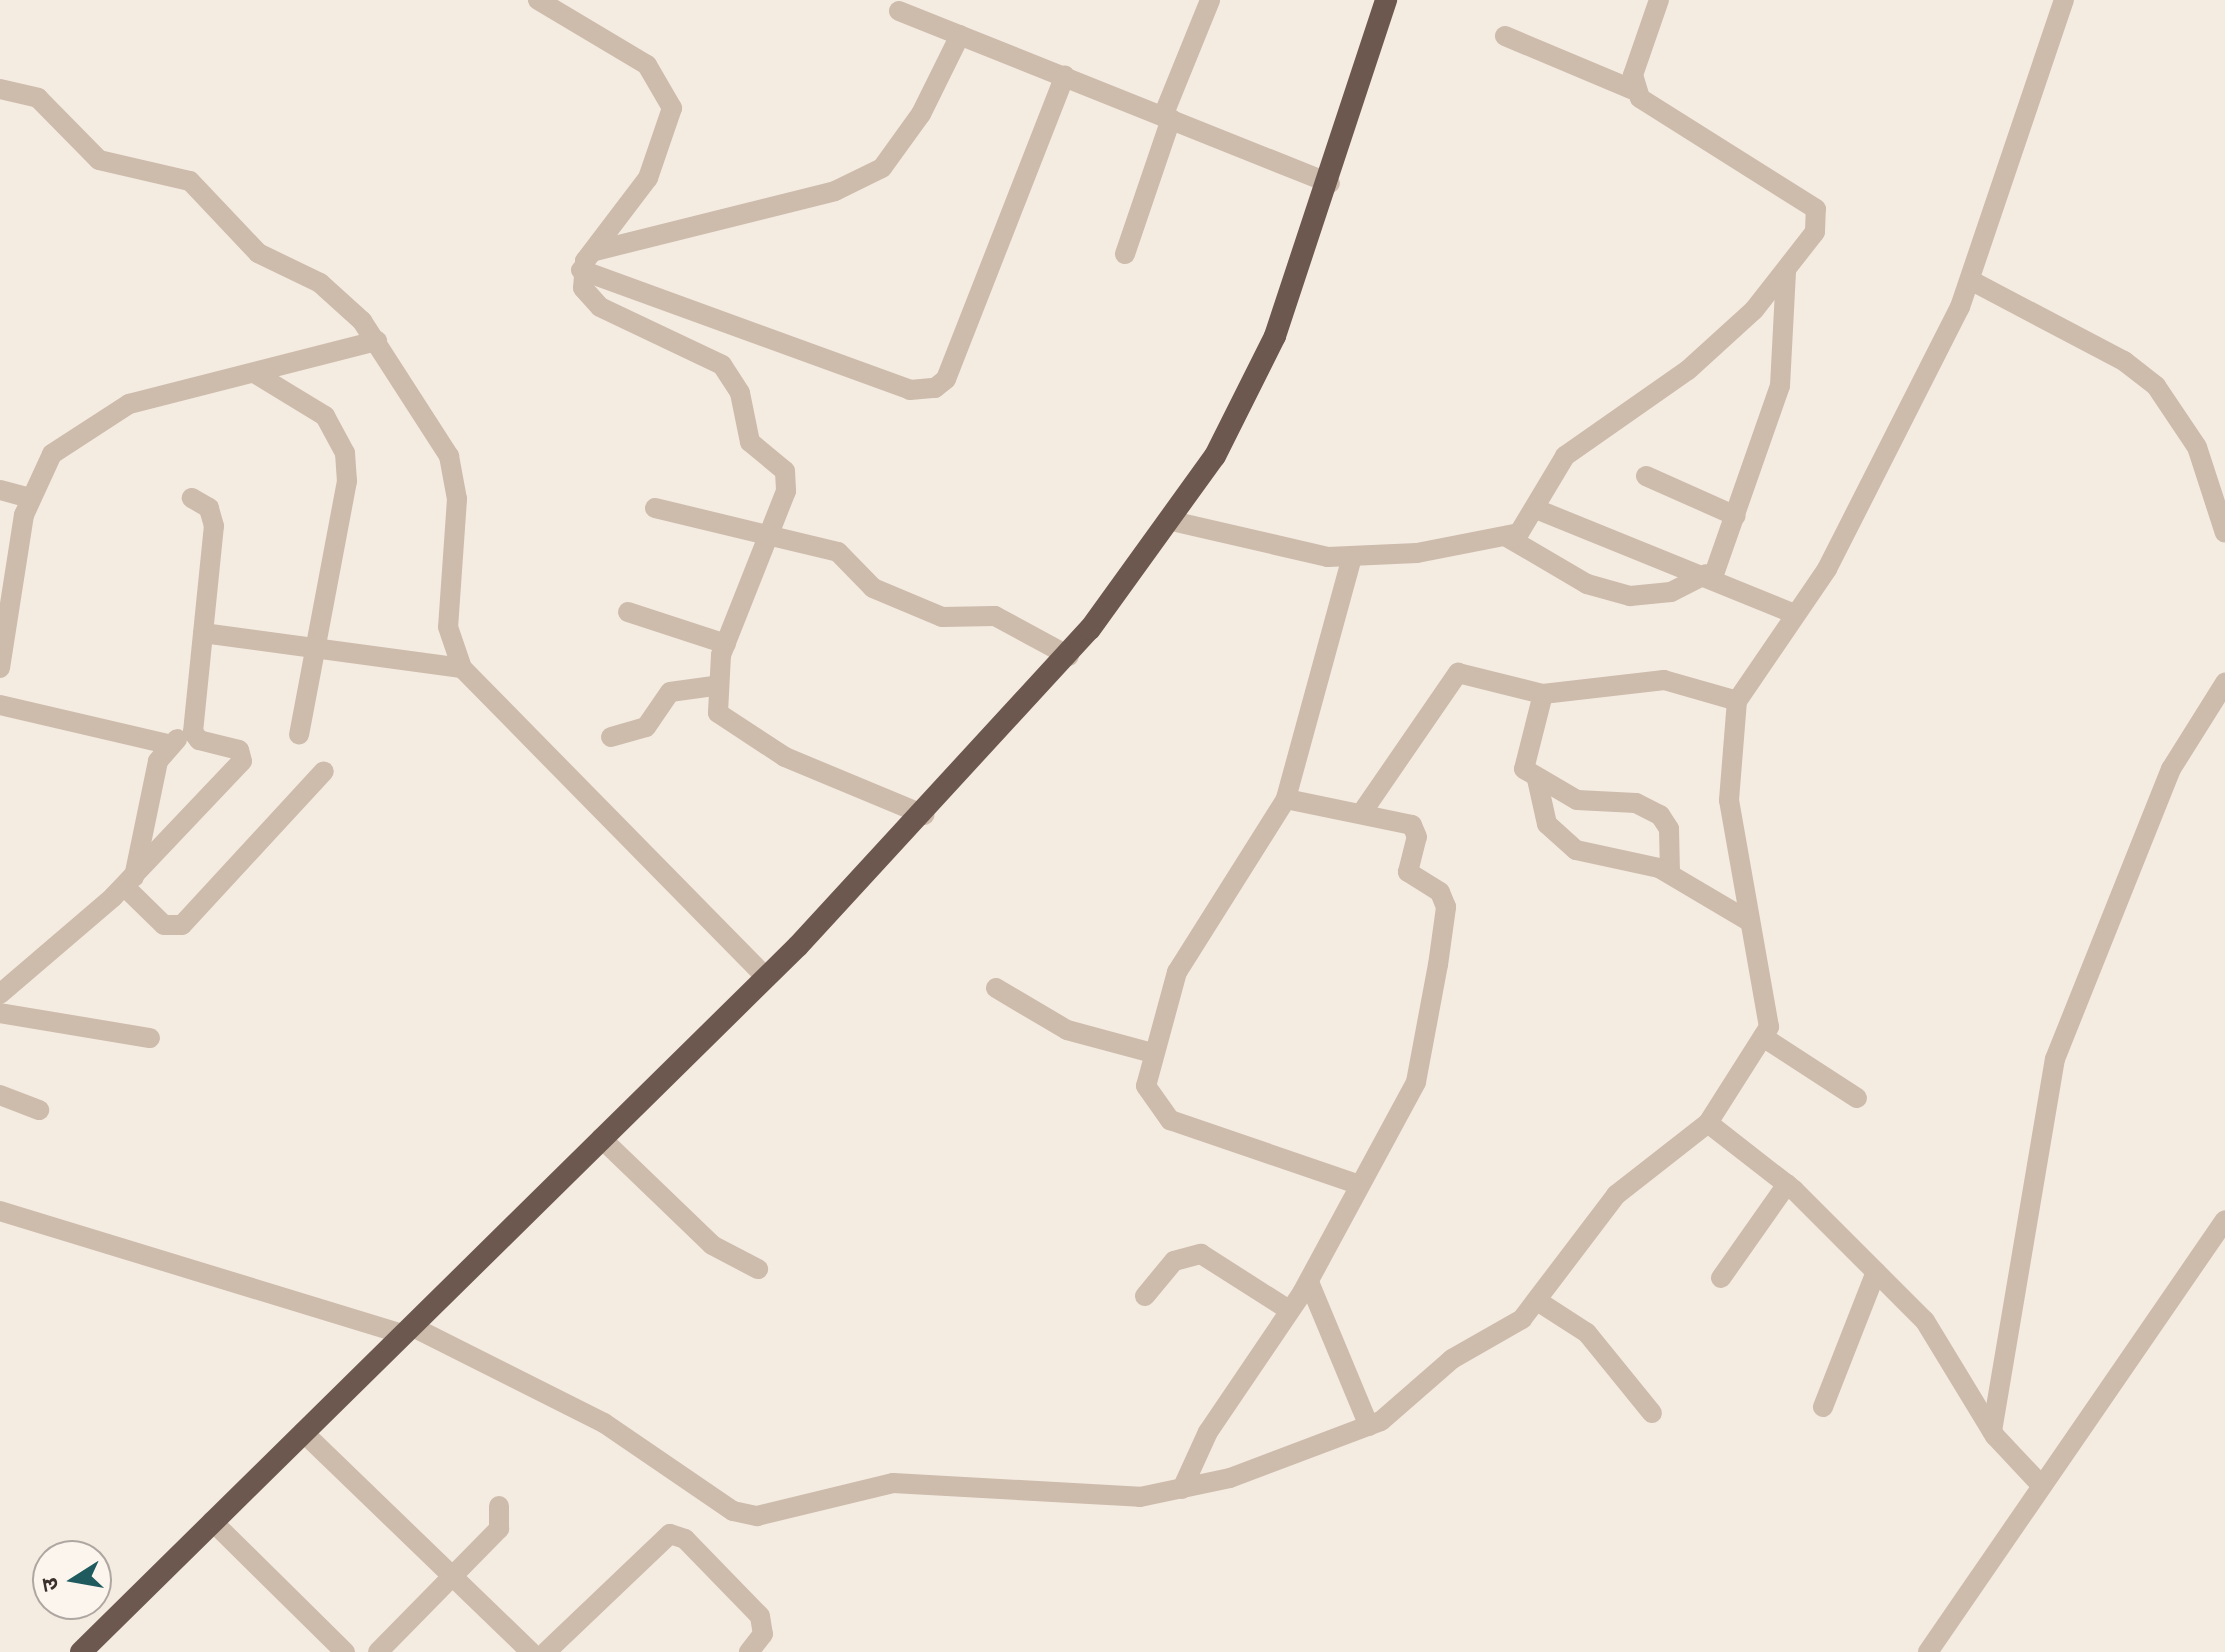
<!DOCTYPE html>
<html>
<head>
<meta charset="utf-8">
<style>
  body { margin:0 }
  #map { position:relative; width:2225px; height:1652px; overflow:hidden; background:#f4ebe1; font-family:Roboto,"Noto Sans Devanagari",sans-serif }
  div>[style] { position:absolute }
  .minor>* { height:20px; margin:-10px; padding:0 10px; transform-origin:10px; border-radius:10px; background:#cdbbac }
  .trunk>* { height:22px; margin:-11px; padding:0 11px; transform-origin:11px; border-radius:11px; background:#6c584f }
  span { translate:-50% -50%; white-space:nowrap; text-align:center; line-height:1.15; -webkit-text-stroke:6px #fbf5ee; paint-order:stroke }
  .north { position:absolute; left:32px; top:1540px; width:80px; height:80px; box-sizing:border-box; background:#fbf5ee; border:2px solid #aea6a0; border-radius:50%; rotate:259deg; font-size:22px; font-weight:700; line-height:32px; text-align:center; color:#3b302b }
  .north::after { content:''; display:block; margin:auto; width:28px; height:36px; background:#1f5a5e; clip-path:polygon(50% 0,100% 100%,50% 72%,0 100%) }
</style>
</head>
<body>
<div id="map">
  <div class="minor">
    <i style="left:538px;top:0;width:127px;rotate:30.8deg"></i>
    <i style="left:647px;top:65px;width:50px;rotate:59.8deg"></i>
    <i style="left:672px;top:108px;width:74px;rotate:108.9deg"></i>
    <i style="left:648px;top:178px;width:104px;rotate:127.2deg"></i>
    <i style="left:585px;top:261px;width:27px;rotate:94deg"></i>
    <i style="left:583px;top:288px;width:25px;rotate:48deg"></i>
    <i style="left:600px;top:307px;width:135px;rotate:25.4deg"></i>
    <i style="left:722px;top:365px;width:33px;rotate:57deg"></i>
    <i style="left:740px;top:393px;width:50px;rotate:78.5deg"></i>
    <i style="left:750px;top:442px;width:45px;rotate:39.6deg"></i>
    <i style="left:785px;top:471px;width:20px;rotate:87deg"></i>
    <i style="left:786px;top:491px;width:176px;rotate:111.6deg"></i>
    <i style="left:721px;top:655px;width:58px;rotate:93deg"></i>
    <i style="left:718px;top:713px;width:80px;rotate:33.3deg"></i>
    <i style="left:785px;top:757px;width:151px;rotate:22.6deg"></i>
    <i style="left:899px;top:11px;width:464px;rotate:21.8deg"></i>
    <i style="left:1505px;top:36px;width:142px;rotate:22.8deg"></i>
    <i style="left:0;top:89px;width:39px;rotate:13deg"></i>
    <i style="left:38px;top:98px;width:87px;rotate:45.5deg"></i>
    <i style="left:99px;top:160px;width:93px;rotate:13deg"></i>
    <i style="left:190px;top:181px;width:99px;rotate:46.6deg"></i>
    <i style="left:258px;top:253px;width:69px;rotate:25.8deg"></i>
    <i style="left:320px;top:283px;width:57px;rotate:42.1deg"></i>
    <i style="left:362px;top:321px;width:161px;rotate:57.2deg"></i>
    <i style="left:449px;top:456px;width:44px;rotate:79.5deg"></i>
    <i style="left:457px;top:499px;width:128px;rotate:94deg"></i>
    <i style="left:448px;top:627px;width:43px;rotate:71.1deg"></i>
    <i style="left:462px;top:668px;width:433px;rotate:45.5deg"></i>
    <i style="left:1163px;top:116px;width:125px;rotate:-67.9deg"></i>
    <i style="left:595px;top:251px;width:247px;rotate:-14deg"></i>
    <i style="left:835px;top:191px;width:52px;rotate:-26.1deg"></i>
    <i style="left:882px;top:168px;width:67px;rotate:-54.2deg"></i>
    <i style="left:921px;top:114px;width:88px;rotate:-63.7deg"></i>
    <i style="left:1125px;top:254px;width:143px;rotate:-71.2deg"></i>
    <i style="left:581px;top:270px;width:350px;rotate:20deg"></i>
    <i style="left:910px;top:390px;width:25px;rotate:-5deg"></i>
    <i style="left:935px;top:388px;width:14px;rotate:-39deg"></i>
    <i style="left:946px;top:379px;width:326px;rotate:-68.6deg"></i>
    <i style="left:1972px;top:281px;width:172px;rotate:27.8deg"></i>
    <i style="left:2124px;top:361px;width:41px;rotate:38deg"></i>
    <i style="left:2156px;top:386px;width:73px;rotate:56.1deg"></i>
    <i style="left:2197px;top:447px;width:90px;rotate:72deg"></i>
    <i style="left:256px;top:374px;width:81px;rotate:31.3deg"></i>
    <i style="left:325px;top:416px;width:42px;rotate:61.6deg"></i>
    <i style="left:345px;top:453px;width:28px;rotate:86deg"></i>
    <i style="left:347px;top:481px;width:258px;rotate:100.7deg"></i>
    <i style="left:1646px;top:476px;width:98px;rotate:24deg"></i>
    <i style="left:0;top:490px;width:30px;rotate:15deg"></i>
    <i style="left:655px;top:508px;width:188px;rotate:13.5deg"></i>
    <i style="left:838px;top:552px;width:50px;rotate:45.8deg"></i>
    <i style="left:873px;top:588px;width:75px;rotate:22.8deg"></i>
    <i style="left:942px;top:617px;width:53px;rotate:-1.1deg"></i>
    <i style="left:995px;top:616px;width:84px;rotate:28.4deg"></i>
    <i style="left:1536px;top:509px;width:279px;rotate:22.1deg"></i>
    <i style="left:1172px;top:521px;width:160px;rotate:13deg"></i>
    <i style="left:1328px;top:557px;width:89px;rotate:-2.6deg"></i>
    <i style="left:1417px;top:553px;width:104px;rotate:-11.1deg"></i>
    <i style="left:1519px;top:533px;width:90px;rotate:-59.1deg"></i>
    <i style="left:1565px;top:456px;width:150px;rotate:-35deg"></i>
    <i style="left:1688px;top:370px;width:89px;rotate:-42.3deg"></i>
    <i style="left:1754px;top:310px;width:99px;rotate:-52deg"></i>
    <i style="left:1815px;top:232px;width:23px;rotate:-88deg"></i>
    <i style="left:1816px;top:209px;width:208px;rotate:-147.8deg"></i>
    <i style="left:1640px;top:98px;width:24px;rotate:-107deg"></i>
    <i style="left:1633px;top:75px;width:79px;rotate:-70.9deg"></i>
    <i style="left:1507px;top:537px;width:93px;rotate:30.4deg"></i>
    <i style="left:1587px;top:584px;width:45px;rotate:15.6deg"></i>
    <i style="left:1630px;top:596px;width:41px;rotate:-5.6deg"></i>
    <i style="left:1671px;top:592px;width:39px;rotate:-27deg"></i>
    <i style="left:1352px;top:557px;width:251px;rotate:105.3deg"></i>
    <i style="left:1286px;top:799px;width:204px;rotate:122.2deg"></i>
    <i style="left:1177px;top:972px;width:118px;rotate:105.2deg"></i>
    <i style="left:1146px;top:1086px;width:42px;rotate:54.8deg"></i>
    <i style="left:1170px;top:1120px;width:198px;rotate:18.9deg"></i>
    <i style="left:1713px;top:577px;width:202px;rotate:-70.7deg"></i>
    <i style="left:1780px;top:386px;width:113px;rotate:-87deg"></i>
    <i style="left:628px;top:612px;width:103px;rotate:18.1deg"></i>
    <i style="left:203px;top:633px;width:261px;rotate:7.7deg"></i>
    <i style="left:0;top:668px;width:155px;rotate:-81.1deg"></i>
    <i style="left:24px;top:515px;width:67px;rotate:-65.3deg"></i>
    <i style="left:52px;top:454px;width:92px;rotate:-33deg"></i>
    <i style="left:129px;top:404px;width:256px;rotate:-14.3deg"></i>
    <i style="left:1543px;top:694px;width:77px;rotate:104.2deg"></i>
    <i style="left:1524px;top:769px;width:61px;rotate:30.3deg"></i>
    <i style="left:1577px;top:800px;width:59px;rotate:2.9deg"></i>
    <i style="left:1636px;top:803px;width:27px;rotate:27deg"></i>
    <i style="left:1660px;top:815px;width:17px;rotate:57deg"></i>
    <i style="left:1669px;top:829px;width:45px;rotate:88.7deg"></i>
    <i style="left:0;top:705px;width:172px;rotate:13.1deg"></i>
    <i style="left:611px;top:737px;width:36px;rotate:-16deg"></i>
    <i style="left:646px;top:727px;width:42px;rotate:-55.6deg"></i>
    <i style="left:670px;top:692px;width:44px;rotate:-7.8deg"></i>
    <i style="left:1537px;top:779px;width:46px;rotate:77.5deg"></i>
    <i style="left:1547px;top:824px;width:39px;rotate:42deg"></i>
    <i style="left:1576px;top:850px;width:85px;rotate:12.2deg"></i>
    <i style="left:1659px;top:868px;width:102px;rotate:30.6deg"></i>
    <i style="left:1363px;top:811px;width:168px;rotate:-55.5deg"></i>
    <i style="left:1458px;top:673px;width:88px;rotate:13.9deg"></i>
    <i style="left:1543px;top:694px;width:122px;rotate:-6.6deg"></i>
    <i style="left:1664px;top:680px;width:76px;rotate:16deg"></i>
    <i style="left:134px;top:877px;width:118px;rotate:-78.3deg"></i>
    <i style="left:158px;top:761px;width:29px;rotate:-49deg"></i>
    <i style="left:124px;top:886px;width:56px;rotate:44.3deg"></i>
    <i style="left:164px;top:925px;width:18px"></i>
    <i style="left:182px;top:925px;width:209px;rotate:-47.3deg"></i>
    <i style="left:996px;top:988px;width:82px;rotate:30.6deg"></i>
    <i style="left:1067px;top:1030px;width:88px;rotate:15.1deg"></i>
    <i style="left:0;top:994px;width:149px;rotate:-40.6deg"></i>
    <i style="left:113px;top:897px;width:187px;rotate:-46.5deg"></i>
    <i style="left:242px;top:761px;width:11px;rotate:-105deg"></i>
    <i style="left:239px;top:750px;width:41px;rotate:-166deg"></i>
    <i style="left:199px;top:740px;width:10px;rotate:-127deg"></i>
    <i style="left:193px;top:732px;width:207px;rotate:-84.2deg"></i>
    <i style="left:214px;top:526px;width:19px;rotate:-106deg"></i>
    <i style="left:209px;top:508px;width:20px;rotate:-150deg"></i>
    <i style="left:0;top:1013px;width:152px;rotate:9.5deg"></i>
    <i style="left:1763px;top:1037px;width:112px;rotate:33deg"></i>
    <i style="left:0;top:1095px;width:42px;rotate:21deg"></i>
    <i style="left:1708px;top:1123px;width:109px;rotate:37.9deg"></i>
    <i style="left:1794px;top:1190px;width:185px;rotate:45deg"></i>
    <i style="left:1925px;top:1321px;width:135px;rotate:58.7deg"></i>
    <i style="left:1995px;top:1436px;width:67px;rotate:46.8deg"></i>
    <i style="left:601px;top:1138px;width:154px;rotate:43.9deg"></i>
    <i style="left:712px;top:1245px;width:52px;rotate:27.6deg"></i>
    <i style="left:0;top:1211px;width:420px;rotate:17deg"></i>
    <i style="left:1721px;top:1278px;width:115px;rotate:-54.9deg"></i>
    <i style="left:1309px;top:1282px;width:156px;rotate:67.4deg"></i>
    <i style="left:1145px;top:1296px;width:45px;rotate:-50.4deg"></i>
    <i style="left:1174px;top:1261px;width:28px;rotate:-15deg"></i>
    <i style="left:1201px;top:1254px;width:104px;rotate:32.5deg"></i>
    <i style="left:1539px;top:1302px;width:57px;rotate:32.9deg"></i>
    <i style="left:1587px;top:1333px;width:103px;rotate:50.9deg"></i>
    <i style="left:411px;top:1326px;width:216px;rotate:26.7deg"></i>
    <i style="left:604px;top:1423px;width:156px;rotate:34.3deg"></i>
    <i style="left:733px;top:1511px;width:25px;rotate:12deg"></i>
    <i style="left:757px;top:1516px;width:140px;rotate:-13.6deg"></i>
    <i style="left:893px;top:1483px;width:247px;rotate:3.2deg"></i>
    <i style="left:1140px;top:1497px;width:92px;rotate:-11.9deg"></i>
    <i style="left:1230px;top:1478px;width:161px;rotate:-20.7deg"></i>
    <i style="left:1381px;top:1421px;width:94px;rotate:-41.1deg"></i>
    <i style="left:1452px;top:1359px;width:81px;rotate:-29.7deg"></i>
    <i style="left:1522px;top:1319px;width:156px;rotate:-52.8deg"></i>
    <i style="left:1616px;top:1195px;width:117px;rotate:-38deg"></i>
    <i style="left:1708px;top:1123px;width:114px;rotate:-57.6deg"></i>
    <i style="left:1769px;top:1027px;width:230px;rotate:-100deg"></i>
    <i style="left:1729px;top:800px;width:99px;rotate:-85.4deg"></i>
    <i style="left:1737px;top:701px;width:160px;rotate:-55.7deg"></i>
    <i style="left:1827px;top:569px;width:294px;rotate:-63.1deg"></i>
    <i style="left:1960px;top:307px;width:324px;rotate:-71.3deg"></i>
    <i style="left:1823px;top:1407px;width:145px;rotate:-68.6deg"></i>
    <i style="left:1992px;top:1431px;width:377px;rotate:-80.4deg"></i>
    <i style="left:2055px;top:1059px;width:312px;rotate:-68.2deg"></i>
    <i style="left:2171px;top:769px;width:102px;rotate:-57.9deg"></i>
    <i style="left:303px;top:1432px;width:317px;rotate:44deg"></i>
    <i style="left:1182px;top:1489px;width:63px;rotate:-65.5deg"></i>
    <i style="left:1208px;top:1432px;width:168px;rotate:-55.9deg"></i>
    <i style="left:1302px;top:1293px;width:240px;rotate:-61.6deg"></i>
    <i style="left:1416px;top:1082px;width:119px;rotate:-79.4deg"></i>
    <i style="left:1438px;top:965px;width:59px;rotate:-82.1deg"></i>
    <i style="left:1446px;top:907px;width:16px;rotate:-112deg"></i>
    <i style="left:1440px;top:892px;width:38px;rotate:-148deg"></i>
    <i style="left:1408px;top:872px;width:36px;rotate:-76deg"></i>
    <i style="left:1417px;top:837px;width:13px;rotate:-113deg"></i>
    <i style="left:1412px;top:825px;width:129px;rotate:-168.3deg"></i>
    <i style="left:212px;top:1521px;width:187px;rotate:44.6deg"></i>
    <i style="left:378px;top:1652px;width:173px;rotate:-45.5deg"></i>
    <i style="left:499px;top:1529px;width:23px;rotate:-90deg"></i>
    <i style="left:546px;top:1652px;width:171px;rotate:-43.6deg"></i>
    <i style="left:670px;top:1534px;width:16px;rotate:18deg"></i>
    <i style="left:685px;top:1539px;width:107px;rotate:45.8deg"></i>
    <i style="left:760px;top:1616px;width:18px;rotate:81deg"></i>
    <i style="left:763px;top:1634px;width:23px;rotate:128deg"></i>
    <i style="left:1928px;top:1652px;width:524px;rotate:-55.49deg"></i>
  </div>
  <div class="trunk">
    <i style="left:81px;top:1652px;width:1006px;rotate:-44.56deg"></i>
    <i style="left:798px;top:946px;width:431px;rotate:-47.4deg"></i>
    <i style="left:1090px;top:629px;width:213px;rotate:-54.2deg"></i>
    <i style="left:1215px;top:456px;width:134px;rotate:-63.4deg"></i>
    <i style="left:1275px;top:336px;width:354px;rotate:-71.7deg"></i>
  </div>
  <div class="north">उ</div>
</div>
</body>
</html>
